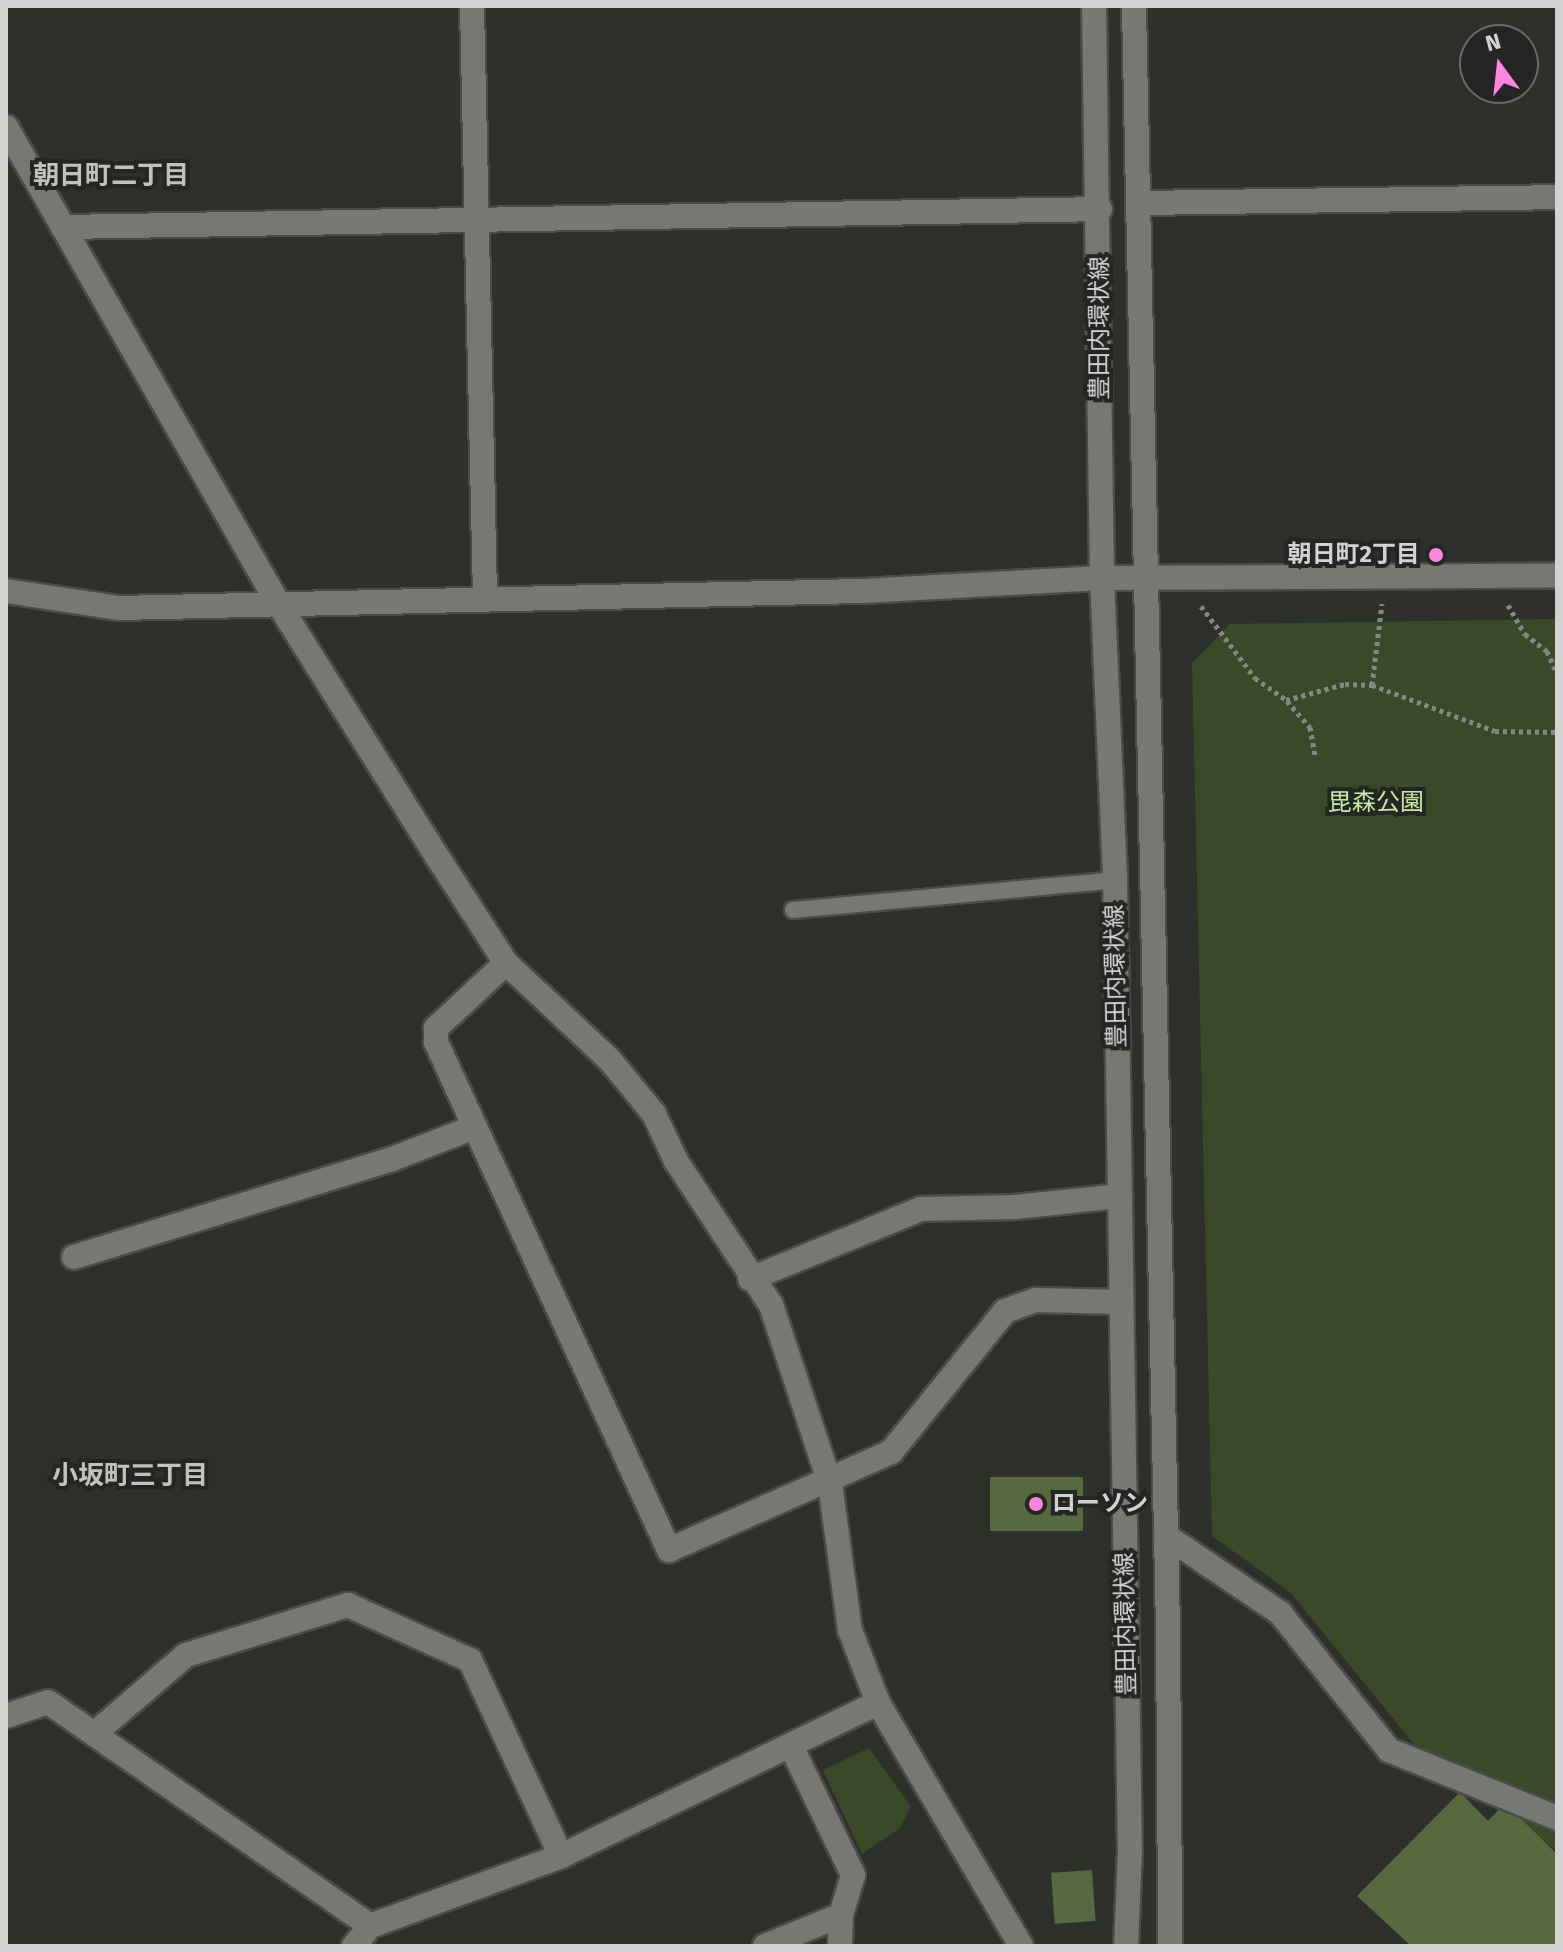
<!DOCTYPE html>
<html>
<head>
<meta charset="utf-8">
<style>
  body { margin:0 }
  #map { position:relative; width:1563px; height:1952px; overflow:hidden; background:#2e302c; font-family:"Fira Sans","Noto Sans JP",sans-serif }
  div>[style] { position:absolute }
  .green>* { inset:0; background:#3a4927 }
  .building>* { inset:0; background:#56693f; transform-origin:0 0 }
  .path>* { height:5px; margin-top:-2.5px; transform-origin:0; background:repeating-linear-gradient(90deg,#858784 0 4px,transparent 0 8px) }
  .roads { filter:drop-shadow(2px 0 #4b4c4a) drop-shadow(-2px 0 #4b4c4a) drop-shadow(0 2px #4b4c4a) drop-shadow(0 -2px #4b4c4a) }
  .lane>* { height:16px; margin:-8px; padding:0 8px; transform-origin:8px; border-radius:8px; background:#767874 }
  .street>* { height:24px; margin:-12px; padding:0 12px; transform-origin:12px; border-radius:12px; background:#767874 }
  .secondary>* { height:24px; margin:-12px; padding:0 12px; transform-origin:12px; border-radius:12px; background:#767874 }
  .dots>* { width:22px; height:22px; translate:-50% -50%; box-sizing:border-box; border:4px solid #242623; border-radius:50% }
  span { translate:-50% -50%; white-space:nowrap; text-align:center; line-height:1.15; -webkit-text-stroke:8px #242623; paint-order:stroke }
  .street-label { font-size:24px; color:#d2d3d1 }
  .poi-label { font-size:24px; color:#d2d3d1; font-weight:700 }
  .right { translate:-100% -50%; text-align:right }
  .left { translate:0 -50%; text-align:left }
  .park-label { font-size:24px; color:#c9e9a3 }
  .neighbourhood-label { font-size:26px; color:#c0c2be; font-weight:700 }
  .frame { position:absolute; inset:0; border:8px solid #d2d3d1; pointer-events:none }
  .north { position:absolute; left:1459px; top:24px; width:80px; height:80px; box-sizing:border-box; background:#242623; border:2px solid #6a6b69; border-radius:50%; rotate:345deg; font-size:22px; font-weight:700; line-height:32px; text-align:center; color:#d2d3d1 }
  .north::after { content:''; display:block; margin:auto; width:28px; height:36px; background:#ff85de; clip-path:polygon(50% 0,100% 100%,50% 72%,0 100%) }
</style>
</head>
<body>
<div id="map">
  <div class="green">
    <i style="clip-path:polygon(1557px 619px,1557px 1851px,1413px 1743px,1290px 1592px,1212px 1536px,1192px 663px,1230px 624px)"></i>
    <i style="clip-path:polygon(869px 1748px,911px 1807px,900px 1828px,862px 1854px,823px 1770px)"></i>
  </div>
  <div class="building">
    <i style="left:1083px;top:1477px;width:54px;height:93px;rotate:90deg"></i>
    <i style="clip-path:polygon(1460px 1792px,1488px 1821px,1505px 1803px,1557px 1854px,1557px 1946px,1411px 1946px,1357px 1896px)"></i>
    <i style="left:1092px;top:1870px;width:51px;height:41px;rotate:86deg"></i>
  </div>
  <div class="path">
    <i style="left:1508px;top:605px;width:34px;rotate:60deg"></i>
    <i style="left:1525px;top:634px;width:28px;rotate:38deg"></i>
    <i style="left:1547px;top:651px;width:24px;rotate:66deg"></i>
    <i style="left:1201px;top:606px;width:90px;rotate:53.1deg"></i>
    <i style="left:1255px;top:678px;width:38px;rotate:35deg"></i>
    <i style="left:1286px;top:700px;width:61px;rotate:-15.2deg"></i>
    <i style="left:1345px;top:684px;width:27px;rotate:2deg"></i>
    <i style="left:1372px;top:685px;width:131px;rotate:20.5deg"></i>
    <i style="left:1495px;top:731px;width:62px;rotate:0.9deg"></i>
    <i style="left:1372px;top:685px;width:82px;rotate:-83deg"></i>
    <i style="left:1287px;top:701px;width:35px;rotate:49deg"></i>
    <i style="left:1310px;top:727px;width:29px;rotate:80deg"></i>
  </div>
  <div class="roads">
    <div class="lane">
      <i style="left:793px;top:910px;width:323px;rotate:-5.3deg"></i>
    </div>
    <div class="street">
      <i style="left:472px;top:6px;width:590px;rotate:88.74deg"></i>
      <i style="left:6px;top:127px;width:548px;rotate:60.26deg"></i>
      <i style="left:278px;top:603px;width:308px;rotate:57.9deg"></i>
      <i style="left:442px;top:864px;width:118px;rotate:57.1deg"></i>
      <i style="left:506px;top:963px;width:141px;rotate:43deg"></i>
      <i style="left:609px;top:1059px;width:71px;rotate:50.7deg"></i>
      <i style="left:654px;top:1114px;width:52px;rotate:64.9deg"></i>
      <i style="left:676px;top:1161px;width:173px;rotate:56.6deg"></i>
      <i style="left:771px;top:1305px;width:188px;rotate:71.7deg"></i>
      <i style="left:830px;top:1483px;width:148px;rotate:82.3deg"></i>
      <i style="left:850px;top:1630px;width:78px;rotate:69deg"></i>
      <i style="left:878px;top:1703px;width:282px;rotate:59.5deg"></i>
      <i style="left:1139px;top:203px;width:418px;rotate:-0.8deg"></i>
      <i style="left:63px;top:227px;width:1037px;rotate:-0.99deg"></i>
      <i style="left:506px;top:963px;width:96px;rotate:137.1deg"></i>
      <i style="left:436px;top:1028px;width:14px;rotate:90deg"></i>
      <i style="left:436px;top:1042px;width:559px;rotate:65.36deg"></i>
      <i style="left:669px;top:1550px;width:243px;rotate:-23.8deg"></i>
      <i style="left:891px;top:1452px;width:181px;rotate:-51deg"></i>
      <i style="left:1005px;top:1311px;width:33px;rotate:-20deg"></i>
      <i style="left:1036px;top:1300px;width:85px;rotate:1.3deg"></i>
      <i style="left:74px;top:1257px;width:333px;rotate:-17.1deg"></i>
      <i style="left:392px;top:1159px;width:86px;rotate:-21.2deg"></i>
      <i style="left:750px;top:1279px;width:185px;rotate:-22.3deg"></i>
      <i style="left:921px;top:1209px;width:94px;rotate:-1.2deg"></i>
      <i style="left:1015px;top:1207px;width:106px;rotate:-6deg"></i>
      <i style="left:1166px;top:1536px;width:138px;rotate:34deg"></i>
      <i style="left:1280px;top:1613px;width:175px;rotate:51.5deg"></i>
      <i style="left:1389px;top:1750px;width:181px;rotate:22deg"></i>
      <i style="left:6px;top:1716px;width:44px;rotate:-18.4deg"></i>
      <i style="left:48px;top:1702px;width:392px;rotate:34.8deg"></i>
      <i style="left:94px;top:1734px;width:121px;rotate:-40.7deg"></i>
      <i style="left:186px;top:1655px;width:170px;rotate:-17.2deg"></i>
      <i style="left:348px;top:1605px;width:134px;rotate:24.3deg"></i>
      <i style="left:470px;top:1660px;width:216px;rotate:65.1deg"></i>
      <i style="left:792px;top:1748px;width:141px;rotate:64.3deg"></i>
      <i style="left:853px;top:1875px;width:42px;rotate:106.7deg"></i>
      <i style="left:841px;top:1915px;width:31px;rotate:92deg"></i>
      <i style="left:354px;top:1946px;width:26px;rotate:-51deg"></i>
      <i style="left:370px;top:1926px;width:203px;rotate:-20.1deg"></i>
      <i style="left:561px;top:1856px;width:352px;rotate:-25.8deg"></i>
      <i style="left:765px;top:1946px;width:82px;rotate:-22.2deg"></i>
    </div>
    <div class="secondary">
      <i style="left:1094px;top:6px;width:572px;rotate:89.2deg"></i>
      <i style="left:1102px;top:578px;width:302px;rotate:87.5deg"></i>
      <i style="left:1115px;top:880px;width:316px;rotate:89.1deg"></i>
      <i style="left:1120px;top:1196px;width:655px;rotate:89.13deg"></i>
      <i style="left:1130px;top:1851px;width:95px;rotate:92.4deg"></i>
      <i style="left:1134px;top:6px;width:1622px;rotate:88.8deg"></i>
      <i style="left:1168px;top:1628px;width:318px;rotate:89.6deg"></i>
      <i style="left:6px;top:591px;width:113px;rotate:8.6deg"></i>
      <i style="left:118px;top:608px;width:744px;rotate:-1.31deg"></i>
      <i style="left:862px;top:591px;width:240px;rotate:-3.1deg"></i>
      <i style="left:1102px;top:578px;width:455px;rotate:-0.3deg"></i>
    </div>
  </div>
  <div class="dots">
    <i style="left:1436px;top:555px;background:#ff85de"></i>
    <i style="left:1036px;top:1504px;background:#ff85de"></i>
  </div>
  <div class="street-label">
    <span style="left:1100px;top:328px;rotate:-90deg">豊田内環状線</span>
    <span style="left:1116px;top:976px;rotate:-91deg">豊田内環状線</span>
    <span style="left:1126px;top:1624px;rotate:-91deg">豊田内環状線</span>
  </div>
  <div class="poi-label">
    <span class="right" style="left:1420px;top:555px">朝日町2丁目</span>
    <span class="left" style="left:1052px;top:1504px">ローソン</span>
  </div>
  <div class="park-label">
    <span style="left:1376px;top:803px">毘森公園</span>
  </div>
  <div class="neighbourhood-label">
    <span style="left:111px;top:176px">朝日町二丁目</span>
    <span style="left:130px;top:1476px">小坂町三丁目</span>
  </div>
  <div class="frame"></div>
  <div class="north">N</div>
</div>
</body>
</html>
